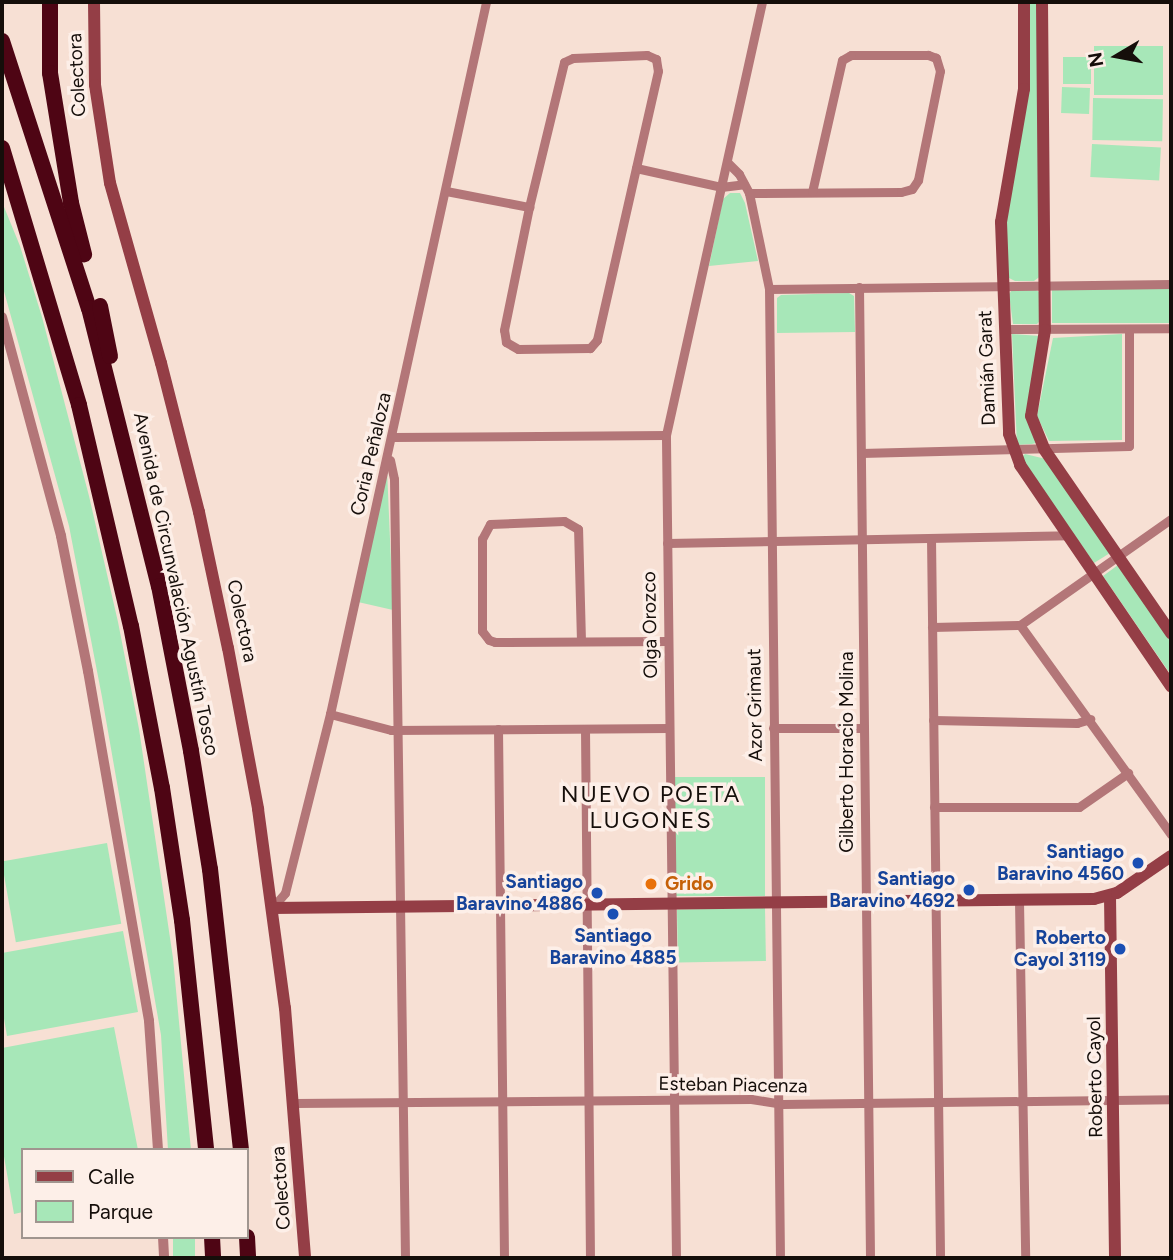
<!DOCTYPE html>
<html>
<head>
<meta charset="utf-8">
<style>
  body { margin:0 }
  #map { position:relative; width:1173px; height:1260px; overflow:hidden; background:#f7e0d4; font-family:Figtree,sans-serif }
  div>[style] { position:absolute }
  .green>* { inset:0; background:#a7e7b8; transform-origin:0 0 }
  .minor>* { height:9px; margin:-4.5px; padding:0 4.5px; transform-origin:4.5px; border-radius:4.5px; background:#b37678 }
  .tertiary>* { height:10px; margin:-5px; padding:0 5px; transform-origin:5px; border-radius:5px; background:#b37678 }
  .secondary>* { height:12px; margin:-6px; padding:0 6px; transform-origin:6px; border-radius:6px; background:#943e46 }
  .motorway>* { height:16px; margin:-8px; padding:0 8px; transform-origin:8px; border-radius:8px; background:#4e0514 }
  .dots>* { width:19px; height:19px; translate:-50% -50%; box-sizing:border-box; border:4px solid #fdefe8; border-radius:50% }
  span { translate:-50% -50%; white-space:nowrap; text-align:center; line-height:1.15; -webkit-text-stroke:7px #fdefe8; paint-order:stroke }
  .street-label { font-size:19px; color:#150e0a }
  .transit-label { font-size:19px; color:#164399; font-weight:700 }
  .right { translate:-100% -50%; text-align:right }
  .food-label { font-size:19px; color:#c56008; font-weight:700 }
  .left { translate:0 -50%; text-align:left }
  .quarter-label { font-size:23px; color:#150e0a; letter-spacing:2px }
  .frame { position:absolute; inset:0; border:4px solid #150e0a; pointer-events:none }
  .legend { position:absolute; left:21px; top:1148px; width:228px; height:91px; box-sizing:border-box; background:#fdefe8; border:2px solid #a0958f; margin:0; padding:9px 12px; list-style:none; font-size:21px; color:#150e0a }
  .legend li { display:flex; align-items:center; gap:14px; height:35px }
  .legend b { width:35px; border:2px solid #a0958f }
  .north { position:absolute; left:1082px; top:21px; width:70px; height:70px; -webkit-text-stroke:5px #fdefe8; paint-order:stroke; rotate:260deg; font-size:19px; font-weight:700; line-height:28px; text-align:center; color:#150e0a }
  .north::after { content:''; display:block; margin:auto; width:24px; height:32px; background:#150e0a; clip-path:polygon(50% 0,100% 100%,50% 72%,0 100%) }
</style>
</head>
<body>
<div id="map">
  <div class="green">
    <i style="clip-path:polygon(1028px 2px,1039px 2px,1042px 275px,1034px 281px,1015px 281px,1007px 277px,1005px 225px)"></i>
    <i style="left:1163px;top:46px;width:49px;height:69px;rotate:90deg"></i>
    <i style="left:1063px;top:57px;width:28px;height:27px"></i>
    <i style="left:1062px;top:87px;width:28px;height:26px;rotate:2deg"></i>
    <i style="left:1093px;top:98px;width:70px;height:42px;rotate:1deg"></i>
    <i style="left:1092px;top:144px;width:69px;height:33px;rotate:3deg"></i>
    <i style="clip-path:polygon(730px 193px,740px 193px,745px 203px,758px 261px,709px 266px,723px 199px)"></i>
    <i style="clip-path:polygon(2px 202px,20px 246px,42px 317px,89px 496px,118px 622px,139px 729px,173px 958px,191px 1150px,168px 1150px,161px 1035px,102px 697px,69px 526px,2px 284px)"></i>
    <i style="clip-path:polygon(1034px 289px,1041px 293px,1042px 319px,1037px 324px,1013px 324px,1009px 294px,1012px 290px)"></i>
    <i style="left:1171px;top:289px;width:34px;height:119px;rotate:90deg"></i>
    <i style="clip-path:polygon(849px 293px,854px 296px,855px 332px,777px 333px,777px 298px,781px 295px)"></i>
    <i style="clip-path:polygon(1012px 334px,1040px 336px,1036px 443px,1032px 444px,1017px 445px)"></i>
    <i style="clip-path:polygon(1122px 334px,1122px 440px,1049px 441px,1037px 416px,1053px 338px)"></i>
    <i style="clip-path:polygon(1025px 454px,1046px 459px,1110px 553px,1094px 563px,1021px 458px)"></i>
    <i style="clip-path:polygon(387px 469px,393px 610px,358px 602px)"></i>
    <i style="clip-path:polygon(1118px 565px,1171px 642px,1171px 675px,1103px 576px)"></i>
    <i style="left:675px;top:777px;width:90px;height:119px"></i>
    <i style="left:107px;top:843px;width:82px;height:107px;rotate:80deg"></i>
    <i style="left:765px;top:908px;width:53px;height:88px;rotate:89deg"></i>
    <i style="clip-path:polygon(123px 931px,138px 1012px,7px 1036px,2px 1007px,2px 953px)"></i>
    <i style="clip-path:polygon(114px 1027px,138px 1150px,23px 1150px,23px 1212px,14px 1214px,2px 1145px,2px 1048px)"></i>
    <i style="left:173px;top:1237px;width:22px;height:21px"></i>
  </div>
  <div class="minor">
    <i style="left:727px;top:162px;width:17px;rotate:45deg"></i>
    <i style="left:739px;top:174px;width:21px;rotate:62deg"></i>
    <i style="left:749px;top:193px;width:98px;rotate:78.2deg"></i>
    <i style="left:769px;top:289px;width:969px;rotate:89.35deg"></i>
    <i style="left:636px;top:168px;width:87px;rotate:12.6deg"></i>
    <i style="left:721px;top:187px;width:23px;rotate:-7deg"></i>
    <i style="left:446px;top:191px;width:85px;rotate:10.9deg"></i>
    <i style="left:529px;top:207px;width:149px;rotate:-76.4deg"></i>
    <i style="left:564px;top:62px;width:10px;rotate:-24deg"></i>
    <i style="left:573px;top:58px;width:74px;rotate:-2.3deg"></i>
    <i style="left:647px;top:55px;width:10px;rotate:24deg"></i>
    <i style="left:656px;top:59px;width:12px;rotate:81deg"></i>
    <i style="left:658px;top:71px;width:276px;rotate:102.8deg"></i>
    <i style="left:597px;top:340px;width:11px;rotate:131deg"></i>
    <i style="left:590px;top:348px;width:72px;rotate:179.2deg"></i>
    <i style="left:518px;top:349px;width:14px;rotate:-150deg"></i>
    <i style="left:506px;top:342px;width:12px;rotate:-99deg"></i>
    <i style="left:504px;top:330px;width:126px;rotate:-78.5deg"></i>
    <i style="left:749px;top:193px;width:152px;rotate:-0.4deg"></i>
    <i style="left:901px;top:192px;width:11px;rotate:-15deg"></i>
    <i style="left:912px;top:189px;width:11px;rotate:-56deg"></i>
    <i style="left:918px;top:180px;width:111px;rotate:-78.6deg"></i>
    <i style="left:940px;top:71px;width:14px;rotate:-107deg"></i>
    <i style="left:936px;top:58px;width:9px;rotate:-159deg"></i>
    <i style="left:928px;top:55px;width:77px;rotate:180deg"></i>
    <i style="left:851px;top:55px;width:10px;rotate:151deg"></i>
    <i style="left:842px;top:60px;width:135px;rotate:102.8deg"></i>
    <i style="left:859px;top:287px;width:971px;rotate:89.35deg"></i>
    <i style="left:769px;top:289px;width:402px;rotate:-0.7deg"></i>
    <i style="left:1004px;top:329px;width:167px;rotate:-0.3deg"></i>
    <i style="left:393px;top:437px;width:273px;rotate:-0.4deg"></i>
    <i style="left:861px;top:453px;width:268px;rotate:-1.5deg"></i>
    <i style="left:1129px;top:446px;width:117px;rotate:-90deg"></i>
    <i style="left:390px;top:460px;width:19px;rotate:78deg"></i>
    <i style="left:394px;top:479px;width:779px;rotate:89.19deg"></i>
    <i style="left:931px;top:538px;width:720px;rotate:89.28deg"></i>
    <i style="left:667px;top:543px;width:402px;rotate:-1.1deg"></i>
    <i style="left:1020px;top:625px;width:258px;rotate:54.2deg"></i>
    <i style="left:932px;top:627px;width:88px;rotate:-1.3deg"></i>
    <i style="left:1020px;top:625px;width:184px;rotate:-35.1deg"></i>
    <i style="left:581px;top:641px;width:112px;rotate:-91.5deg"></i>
    <i style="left:578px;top:529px;width:16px;rotate:-150deg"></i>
    <i style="left:564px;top:521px;width:74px;rotate:177.7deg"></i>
    <i style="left:490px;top:524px;width:17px;rotate:118deg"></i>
    <i style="left:482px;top:539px;width:92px;rotate:90deg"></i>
    <i style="left:482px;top:631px;width:11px;rotate:52deg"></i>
    <i style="left:489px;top:640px;width:6px;rotate:18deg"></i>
    <i style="left:495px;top:642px;width:173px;rotate:-0.3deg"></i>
    <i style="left:330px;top:714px;width:63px;rotate:14.7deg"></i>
    <i style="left:391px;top:730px;width:278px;rotate:-0.4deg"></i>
    <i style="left:933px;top:720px;width:144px;rotate:1.2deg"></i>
    <i style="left:1077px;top:723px;width:14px;rotate:-17deg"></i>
    <i style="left:773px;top:728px;width:91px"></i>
    <i style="left:498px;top:729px;width:529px;rotate:89.35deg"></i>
    <i style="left:585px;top:729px;width:529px;rotate:89.46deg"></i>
    <i style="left:934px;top:807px;width:145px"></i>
    <i style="left:1079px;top:807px;width:60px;rotate:-34.8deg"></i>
    <i style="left:1019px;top:901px;width:357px;rotate:89deg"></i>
    <i style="left:272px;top:908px;width:20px;rotate:-49deg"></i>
    <i style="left:285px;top:893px;width:185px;rotate:-75.9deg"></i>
    <i style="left:330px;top:714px;width:729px;rotate:-77.64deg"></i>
    <i style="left:295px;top:1103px;width:456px;rotate:-0.5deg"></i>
    <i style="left:751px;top:1099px;width:31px;rotate:9deg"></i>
    <i style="left:782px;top:1104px;width:389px;rotate:-0.7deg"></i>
    <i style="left:676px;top:1258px;width:823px;rotate:-90.7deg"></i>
    <i style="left:666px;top:435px;width:444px;rotate:-77.5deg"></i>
  </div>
  <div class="tertiary">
    <i style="left:2px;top:317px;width:227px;rotate:74.9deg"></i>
    <i style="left:61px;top:536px;width:138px;rotate:78.7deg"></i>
    <i style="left:88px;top:671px;width:355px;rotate:80.1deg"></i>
    <i style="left:149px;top:1021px;width:129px;rotate:86deg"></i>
    <i style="left:163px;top:1237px;width:21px;rotate:87deg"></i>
  </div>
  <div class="secondary">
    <i style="left:94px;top:2px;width:83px;rotate:89.3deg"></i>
    <i style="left:95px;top:85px;width:99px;rotate:81.3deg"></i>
    <i style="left:110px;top:183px;width:187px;rotate:74.2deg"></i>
    <i style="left:161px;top:363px;width:154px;rotate:75.7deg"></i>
    <i style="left:199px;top:512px;width:139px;rotate:78deg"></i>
    <i style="left:228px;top:648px;width:164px;rotate:79.4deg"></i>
    <i style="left:258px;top:809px;width:201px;rotate:82.3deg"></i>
    <i style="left:285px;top:1008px;width:251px;rotate:85.4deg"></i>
    <i style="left:1024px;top:2px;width:87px;rotate:90deg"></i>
    <i style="left:1024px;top:89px;width:135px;rotate:99.8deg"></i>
    <i style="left:1001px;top:222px;width:212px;rotate:87.8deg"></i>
    <i style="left:1009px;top:434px;width:33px;rotate:70deg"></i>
    <i style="left:1020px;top:465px;width:268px;rotate:55.7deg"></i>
    <i style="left:1042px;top:2px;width:328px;rotate:89.5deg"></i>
    <i style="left:1045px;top:330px;width:87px;rotate:99.2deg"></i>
    <i style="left:1031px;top:416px;width:35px;rotate:68deg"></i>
    <i style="left:1044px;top:449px;width:224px;rotate:55.4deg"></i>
    <i style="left:1110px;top:897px;width:361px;rotate:89.2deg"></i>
    <i style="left:272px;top:908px;width:822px;rotate:-0.63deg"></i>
    <i style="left:1094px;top:899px;width:24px;rotate:-15deg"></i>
    <i style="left:1117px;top:893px;width:65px;rotate:-34.4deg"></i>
  </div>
  <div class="motorway">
    <i style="left:50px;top:2px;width:71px;rotate:90deg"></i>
    <i style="left:50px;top:73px;width:132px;rotate:80.8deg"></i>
    <i style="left:71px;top:203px;width:53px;rotate:75.7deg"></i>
    <i style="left:2px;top:41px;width:281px;rotate:72deg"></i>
    <i style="left:89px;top:308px;width:287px;rotate:75.9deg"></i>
    <i style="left:159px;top:586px;width:168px;rotate:79deg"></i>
    <i style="left:191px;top:751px;width:120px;rotate:80.9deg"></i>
    <i style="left:210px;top:869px;width:283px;rotate:83.7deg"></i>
    <i style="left:2px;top:148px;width:268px;rotate:73.3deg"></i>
    <i style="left:79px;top:405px;width:227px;rotate:76.8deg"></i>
    <i style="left:131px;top:626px;width:165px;rotate:79.2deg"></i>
    <i style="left:162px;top:788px;width:134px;rotate:81.4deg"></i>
    <i style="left:182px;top:920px;width:231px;rotate:84deg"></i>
    <i style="left:100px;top:306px;width:51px;rotate:78.7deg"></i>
    <i style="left:212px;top:1237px;width:21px;rotate:87deg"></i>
    <i style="left:247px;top:1237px;width:21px;rotate:87deg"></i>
  </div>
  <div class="dots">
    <i style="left:1138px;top:863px;background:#1a4fb4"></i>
    <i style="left:651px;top:884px;background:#e8710a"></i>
    <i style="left:969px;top:890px;background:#1a4fb4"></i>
    <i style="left:597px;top:893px;background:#1a4fb4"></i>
    <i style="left:613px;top:914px;background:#1a4fb4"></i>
    <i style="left:1120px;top:949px;background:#1a4fb4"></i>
  </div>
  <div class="street-label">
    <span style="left:77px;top:75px;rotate:-93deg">Colectora</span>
    <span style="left:987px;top:368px;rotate:-92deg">Damián Garat</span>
    <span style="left:371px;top:454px;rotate:-77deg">Coria Peñaloza</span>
    <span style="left:176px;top:584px;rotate:78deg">Avenida de Circunvalación Agustín Tosco</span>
    <span style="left:242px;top:621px;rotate:78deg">Colectora</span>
    <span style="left:650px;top:625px;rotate:-91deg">Olga Orozco</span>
    <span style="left:755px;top:705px;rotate:-91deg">Azor Grimaut</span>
    <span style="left:847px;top:752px;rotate:-90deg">Gilberto Horacio Molina</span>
    <span style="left:1095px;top:1077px;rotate:-91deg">Roberto Cayol</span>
    <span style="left:733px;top:1085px;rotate:1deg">Esteban Piacenza</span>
    <span style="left:281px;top:1188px;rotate:-94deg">Colectora</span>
  </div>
  <div class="transit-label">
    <span class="right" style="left:1124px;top:863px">Santiago<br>Baravino 4560</span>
    <span class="right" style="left:955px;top:890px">Santiago<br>Baravino 4692</span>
    <span class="right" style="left:583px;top:893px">Santiago<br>Baravino 4886</span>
    <span style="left:613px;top:947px">Santiago<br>Baravino 4885</span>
    <span class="right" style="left:1106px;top:949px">Roberto<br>Cayol 3119</span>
  </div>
  <div class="food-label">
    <span class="left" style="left:665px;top:884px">Grido</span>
  </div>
  <div class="quarter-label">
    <span style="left:651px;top:807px">NUEVO POETA<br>LUGONES</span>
  </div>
  <div class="frame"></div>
  <ul class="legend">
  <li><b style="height:9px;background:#943e46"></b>Calle</li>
  <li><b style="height:19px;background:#a7e7b8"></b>Parque</li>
  </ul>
  <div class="north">N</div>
</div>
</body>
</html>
